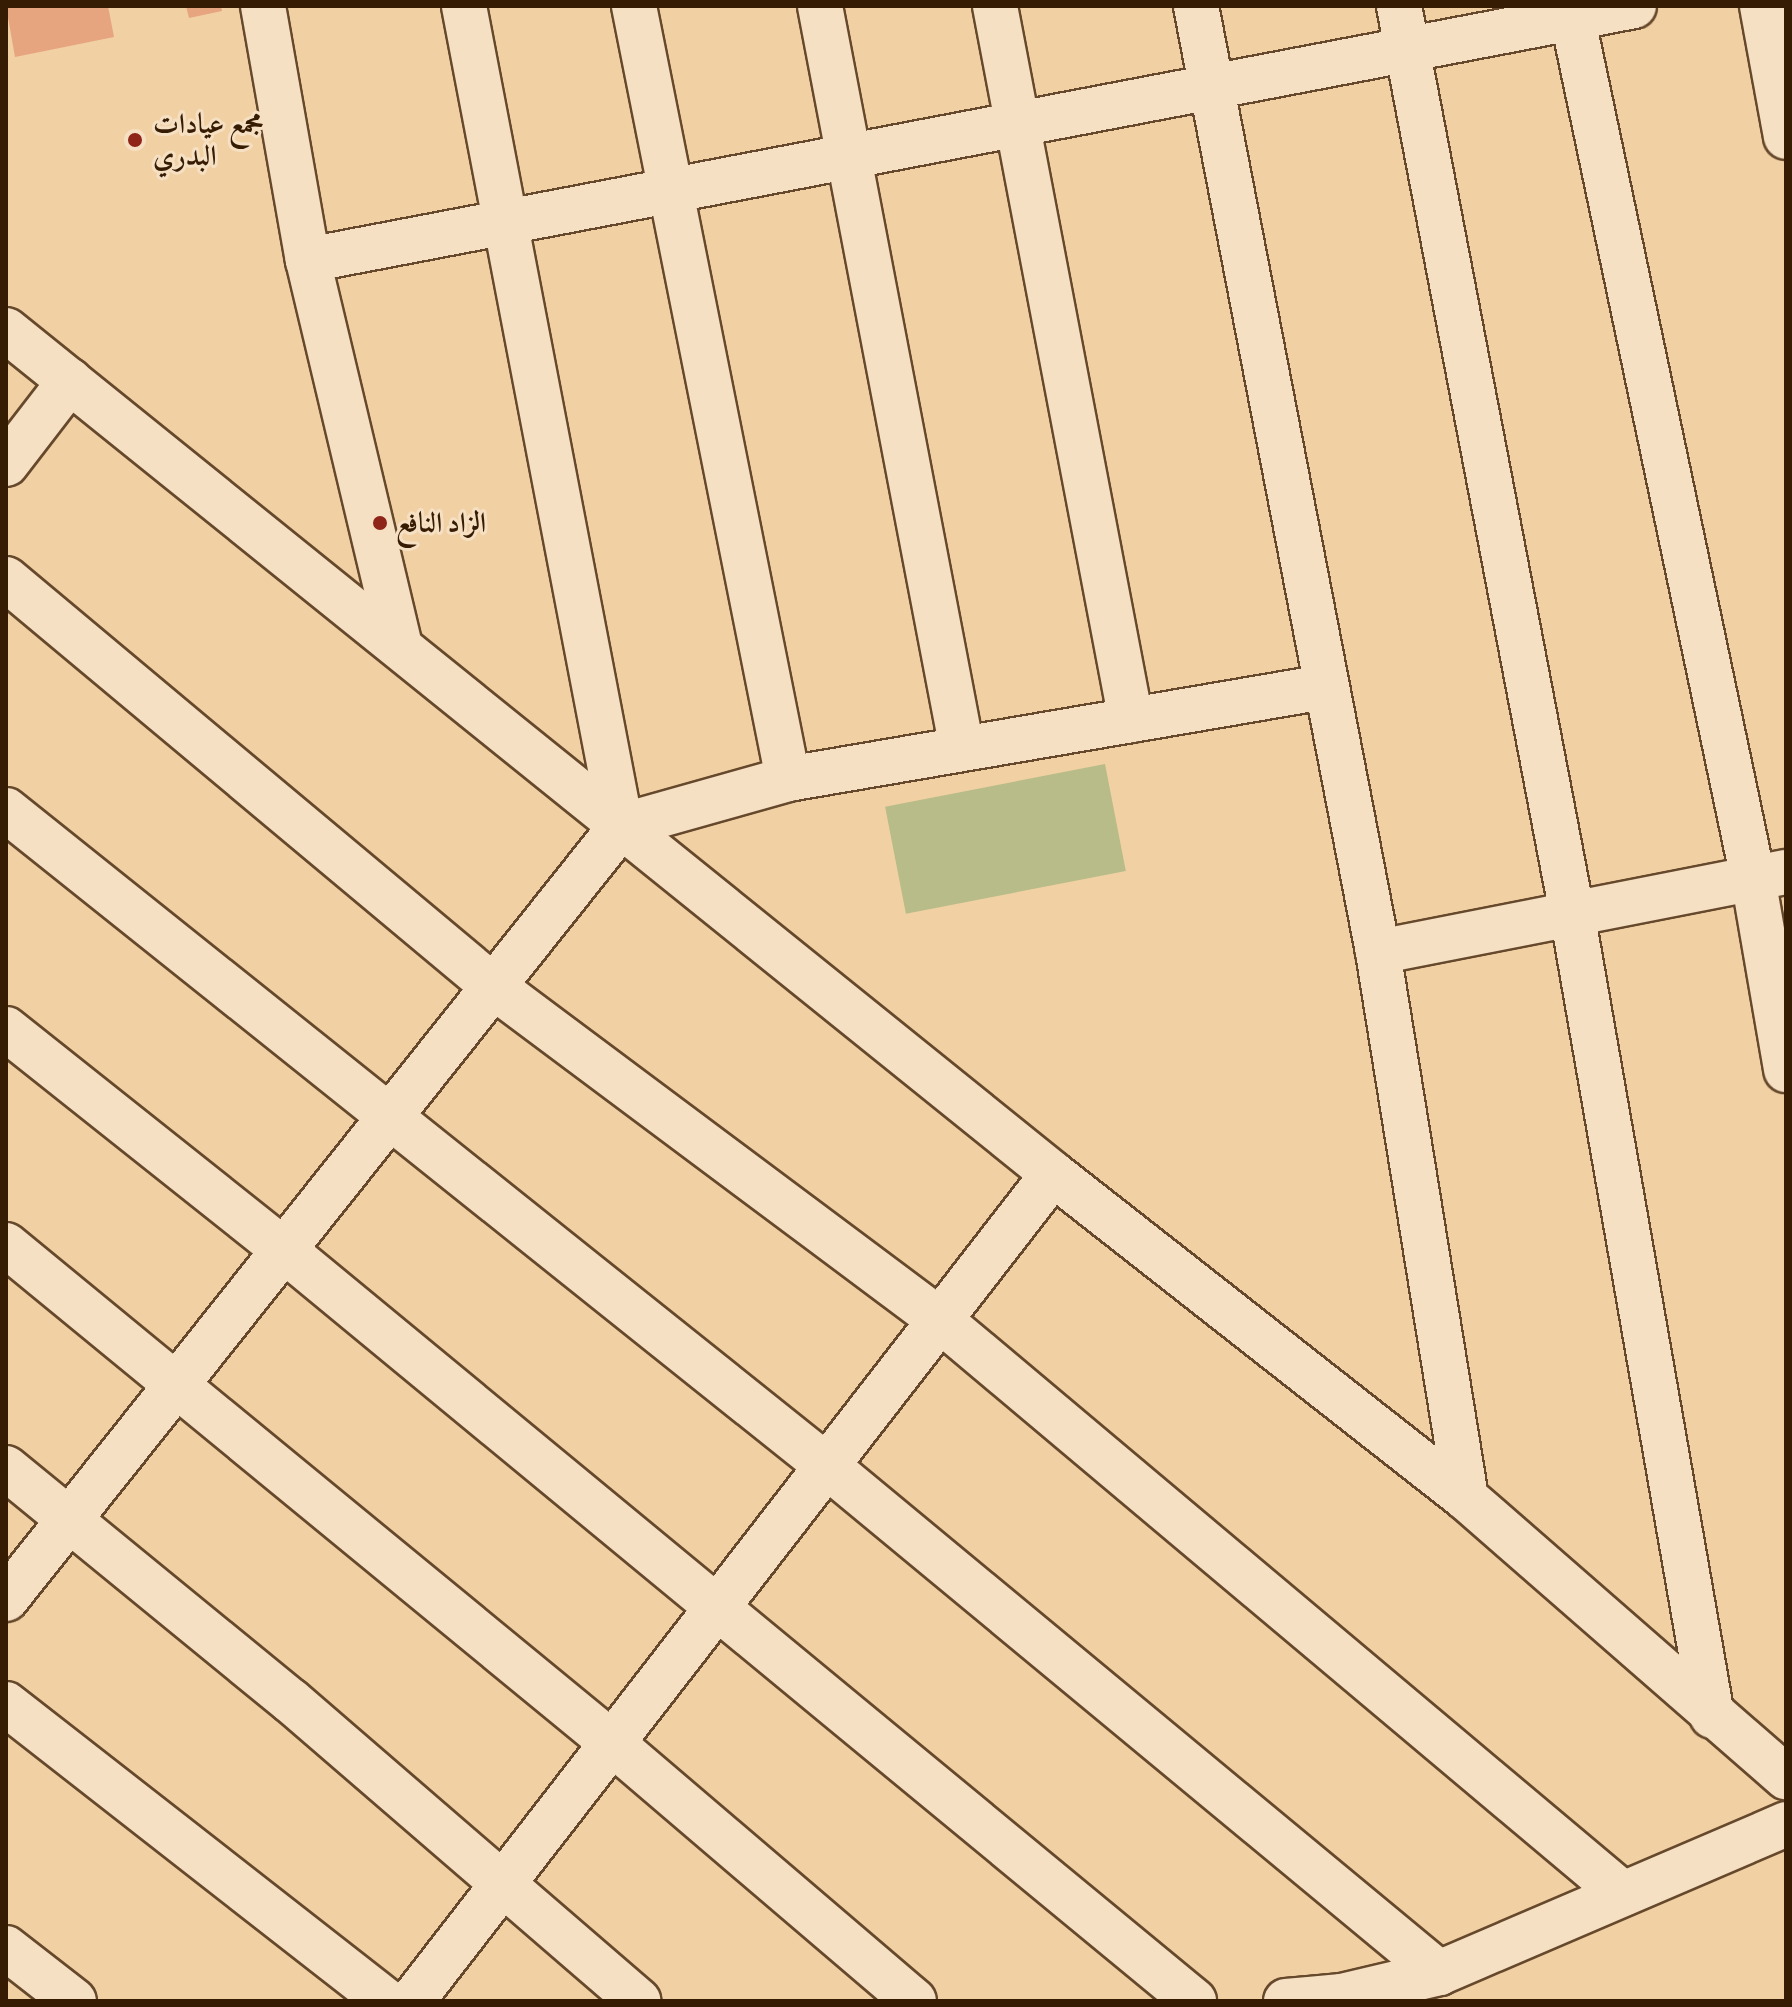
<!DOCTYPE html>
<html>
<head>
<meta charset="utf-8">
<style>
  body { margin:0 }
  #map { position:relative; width:1792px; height:2007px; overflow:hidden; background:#f1d0a3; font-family:Alegreya,Amiri,serif }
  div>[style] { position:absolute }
  .green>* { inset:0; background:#b7bc88; transform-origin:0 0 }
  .building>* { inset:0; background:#e6a47f }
  .roads { filter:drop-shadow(2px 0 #66492c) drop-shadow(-2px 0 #66492c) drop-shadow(0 2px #66492c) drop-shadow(0 -2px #66492c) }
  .minor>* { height:44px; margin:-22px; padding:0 22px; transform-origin:22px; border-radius:22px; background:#f6e0c3 }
  .dots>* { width:22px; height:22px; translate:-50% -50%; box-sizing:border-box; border:4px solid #f6e0c3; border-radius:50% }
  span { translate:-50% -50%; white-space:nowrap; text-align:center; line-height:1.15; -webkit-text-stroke:6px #f6e0c3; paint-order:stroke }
  .poi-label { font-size:28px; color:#371c04; font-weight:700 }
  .left { translate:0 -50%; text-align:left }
  .frame { position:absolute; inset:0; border:8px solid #371c04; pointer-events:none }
</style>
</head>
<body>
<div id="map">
  <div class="green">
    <i style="left:1105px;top:764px;width:109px;height:224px;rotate:79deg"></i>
  </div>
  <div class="building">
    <i style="clip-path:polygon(6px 6px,108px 6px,114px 37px,15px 57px)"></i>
    <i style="clip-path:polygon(186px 6px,221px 6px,222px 11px,189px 18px)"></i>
  </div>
  <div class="roads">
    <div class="minor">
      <i style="left:263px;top:6px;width:258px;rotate:80deg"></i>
      <i style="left:308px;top:260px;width:396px;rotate:76.6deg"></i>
      <i style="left:464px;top:6px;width:835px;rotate:79.16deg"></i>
      <i style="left:634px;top:6px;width:788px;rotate:78.73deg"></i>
      <i style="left:820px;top:6px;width:756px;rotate:79.18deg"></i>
      <i style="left:995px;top:6px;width:727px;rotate:79.22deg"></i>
      <i style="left:1196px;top:6px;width:963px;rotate:79.11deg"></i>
      <i style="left:1378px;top:952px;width:553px;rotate:80.84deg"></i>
      <i style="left:1399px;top:6px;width:923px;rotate:79.2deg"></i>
      <i style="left:1572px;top:913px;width:815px;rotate:80.11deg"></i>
      <i style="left:1570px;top:6px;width:891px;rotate:78.15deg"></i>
      <i style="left:1753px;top:878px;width:195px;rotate:80.2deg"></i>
      <i style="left:1762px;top:6px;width:133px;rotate:79.6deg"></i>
      <i style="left:308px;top:260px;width:1350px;rotate:-10.84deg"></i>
      <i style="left:6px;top:330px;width:1345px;rotate:38.87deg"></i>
      <i style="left:1053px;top:1174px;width:525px;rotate:38.11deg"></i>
      <i style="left:1466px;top:1498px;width:425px;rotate:41.1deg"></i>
      <i style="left:6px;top:464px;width:105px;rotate:-52.4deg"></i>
      <i style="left:6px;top:579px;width:636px;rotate:39.9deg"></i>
      <i style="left:494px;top:987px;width:557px;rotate:36.75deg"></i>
      <i style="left:940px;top:1320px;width:892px;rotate:40.04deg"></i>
      <i style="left:6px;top:810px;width:1051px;rotate:38.63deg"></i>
      <i style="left:827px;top:1466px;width:795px;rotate:39.64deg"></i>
      <i style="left:1378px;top:952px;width:416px;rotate:-11.1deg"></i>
      <i style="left:6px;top:1029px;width:355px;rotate:38.5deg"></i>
      <i style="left:284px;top:1250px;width:1180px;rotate:39.53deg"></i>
      <i style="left:6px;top:1245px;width:784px;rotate:39.41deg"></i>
      <i style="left:612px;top:1743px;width:397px;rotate:40.5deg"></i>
      <i style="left:6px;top:1468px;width:368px;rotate:39.3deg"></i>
      <i style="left:291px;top:1701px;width:459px;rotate:40.8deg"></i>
      <i style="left:6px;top:1599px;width:988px;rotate:-51.49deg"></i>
      <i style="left:621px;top:826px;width:173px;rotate:-15.7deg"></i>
      <i style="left:788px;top:779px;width:544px;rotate:-9.74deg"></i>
      <i style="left:6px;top:1704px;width:482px;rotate:38deg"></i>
      <i style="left:6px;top:1948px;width:86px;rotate:37.9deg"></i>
      <i style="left:412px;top:2001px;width:1046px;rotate:-52.22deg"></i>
      <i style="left:1286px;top:2001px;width:56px;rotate:-5.1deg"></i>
      <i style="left:1342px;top:1996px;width:100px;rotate:-13.3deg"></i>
      <i style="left:1439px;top:1973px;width:378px;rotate:-23.2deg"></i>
    </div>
  </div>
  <div class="dots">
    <i style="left:135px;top:140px;background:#8f2418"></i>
    <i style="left:380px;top:523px;background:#8f2418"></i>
  </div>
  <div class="poi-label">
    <span class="left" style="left:153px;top:140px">مجمع عيادات<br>البدري</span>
    <span class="left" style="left:396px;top:523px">الزاد النافع</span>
  </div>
  <div class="frame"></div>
</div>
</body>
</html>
